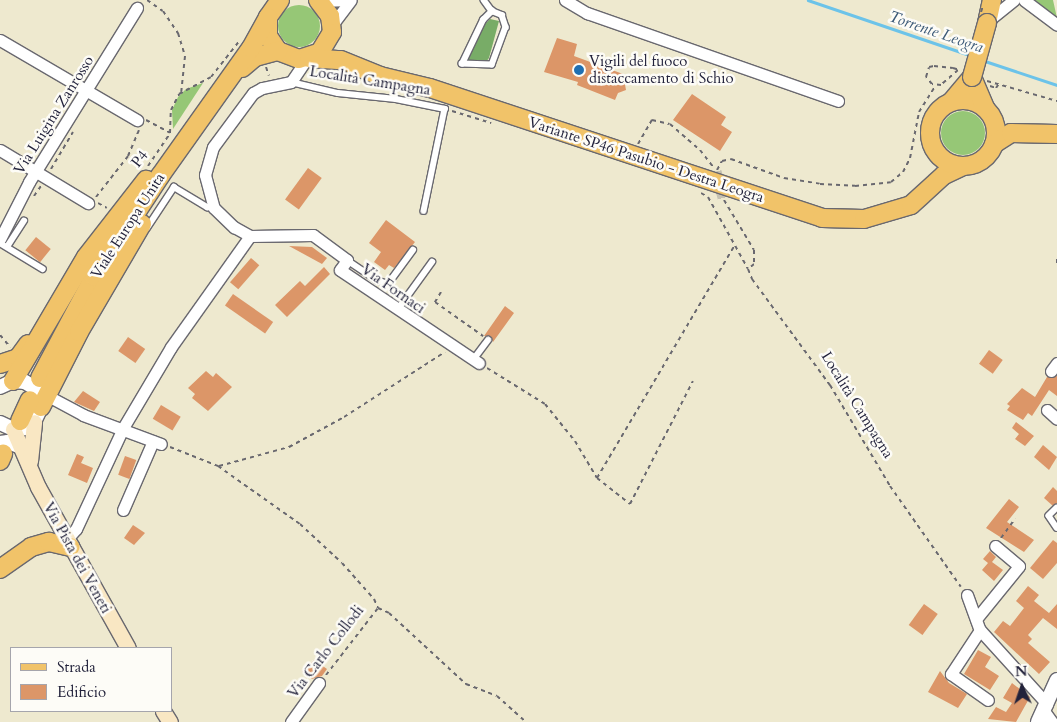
<!DOCTYPE html>
<html>
<head>
<meta charset="utf-8">
<style>
  body { margin:0 }
  #map { position:relative; width:1057px; height:722px; overflow:hidden; background:#eee9cf; font-family:Cardo,serif }
  div>[style] { position:absolute }
  .green>* { inset:0; background:#96c776 }
  .round { border-radius:50% }
  .forest>* { inset:0; background:#78ac67 }
  .stream>* { height:2.5px; margin:-1.25px; padding:0 1.25px; transform-origin:1.25px; border-radius:1.25px; background:#6cc3e9 }
  .building>* { inset:0; background:#dc9668; transform-origin:0 0 }
  .minor-tunnel>* { height:11px; margin-top:-5.5px; transform-origin:0; background:repeating-linear-gradient(90deg,#c5c1b1 0 11px,transparent 0 16.5px) }
  .path>* { height:2px; margin-top:-1px; transform-origin:0; background:repeating-linear-gradient(90deg,#69686f 0 4px,transparent 0 8px) }
  .roads { filter:drop-shadow(1px 0 #69686f) drop-shadow(-1px 0 #69686f) drop-shadow(0 1px #69686f) drop-shadow(0 -1px #69686f) }
  .service>* { height:5.5px; margin:-2.75px; padding:0 2.75px; transform-origin:2.75px; border-radius:2.75px; background:#fff }
  .minor>* { height:11px; margin:-5.5px; padding:0 5.5px; transform-origin:5.5px; border-radius:5.5px; background:#fff }
  .tertiary>* { height:14px; margin:-7px; padding:0 7px; transform-origin:7px; border-radius:7px; background:#fff }
  .secondary>* { height:15px; margin:-7.5px; padding:0 7.5px; transform-origin:7.5px; border-radius:7.5px; background:#f9e7c3 }
  .primary>* { height:18px; margin:-9px; padding:0 9px; transform-origin:9px; border-radius:9px; background:#f1c369 }
  .primary>.ring { margin:-9px; padding:0; box-sizing:content-box; background:none; border:18px solid #f1c369; border-radius:50% }
  .trunk>* { height:18px; margin:-9px; padding:0 9px; transform-origin:9px; border-radius:9px; background:#f1c369 }
  .path-bridge>* { height:2px; margin-top:-1px; transform-origin:0; background:repeating-linear-gradient(90deg,#69686f 0 4px,transparent 0 8px) }
  .bridges { filter:drop-shadow(1px 0 #69686f) drop-shadow(-1px 0 #69686f) drop-shadow(0 1px #69686f) drop-shadow(0 -1px #69686f) }
  .primary-bridge>* { height:18px; margin:-9px; padding:0 9px; transform-origin:9px; border-radius:9px; background:#f1c369 }
  .dots>* { width:14px; height:14px; translate:-50% -50%; box-sizing:border-box; border:2px solid #fdfcf7; border-radius:50% }
  span { translate:-50% -50%; white-space:nowrap; text-align:center; line-height:1.15; -webkit-text-stroke:5px #fdfcf7; paint-order:stroke }
  .poi-label { font-size:15px; color:#22223b }
  .left { translate:0 -50%; text-align:left }
  .street-label { font-size:15px; color:#22223b }
  .water-label { font-size:16px; color:#3c5a78; font-style:italic }
  .legend { position:absolute; left:10px; top:647px; width:162px; height:65px; box-sizing:border-box; background:#fdfcf7; border:1px solid #a5a5ac; margin:0; padding:6px 9px; list-style:none; font-size:15px; color:#22223b }
  .legend li { display:flex; align-items:center; gap:10px; height:25px }
  .legend b { width:25px; border:1px solid #a5a5ac }
  .north { position:absolute; left:997px; top:662px; width:50px; height:50px; -webkit-text-stroke:4px #fdfcf7; paint-order:stroke; rotate:357deg; font-size:14px; font-weight:700; line-height:20px; text-align:center; color:#22223b }
  .north::after { content:''; display:block; margin:auto; width:18px; height:22px; background:#22223b; clip-path:polygon(50% 0,100% 100%,50% 72%,0 100%) }
</style>
</head>
<body>
<div id="map">
  <div class="green">
    <i style="clip-path:polygon(1033px 0,1053px 0,1057px 18px,1035px 1px)"></i>
    <i class="round" style="left:278px;top:5px;width:42px;height:42px"></i>
    <i style="clip-path:polygon(203px 83px,173px 129px,172px 110px,178px 97px,186px 89px)"></i>
    <i class="round" style="left:941px;top:111px;width:44px;height:44px"></i>
  </div>
  <div class="forest">
    <i style="clip-path:polygon(490px 19px,499px 21px,489px 58px,486px 62px,467px 60px,481px 28px)"></i>
  </div>
  <div class="stream">
    <i style="left:808px;top:0;width:171px;rotate:18.8deg"></i>
    <i style="left:982px;top:60px;width:79px;rotate:18.4deg"></i>
  </div>
  <div class="building">
    <i style="clip-path:polygon(557px 38px,577px 44px,574px 56px,623px 74px,626px 90px,618px 93px,615px 100px,577px 85px,578px 82px,544px 72px)"></i>
    <i style="clip-path:polygon(692px 94px,726px 117px,721px 125px,732px 132px,720px 151px,673px 120px)"></i>
    <i style="left:308px;top:168px;width:17px;height:39px;rotate:36deg"></i>
    <i style="clip-path:polygon(386px 220px,415px 242px,394px 268px,389px 265px,385px 270px,374px 262px,381px 252px,369px 243px)"></i>
    <i style="left:36px;top:237px;width:19px;height:17px;rotate:39deg"></i>
    <i style="clip-path:polygon(289px 246px,312px 247px,327px 258px,322px 264px)"></i>
    <i style="left:251px;top:258px;width:11px;height:32px;rotate:41deg"></i>
    <i style="clip-path:polygon(324px 267px,330px 274px,287px 317px,275px 305px,300px 281px,305px 286px)"></i>
    <i style="left:233px;top:294px;width:49px;height:14px;rotate:35deg"></i>
    <i style="clip-path:polygon(505px 306px,514px 313px,493px 342px,490px 336px,484px 336px)"></i>
    <i style="left:128px;top:337px;width:21px;height:17px;rotate:35deg"></i>
    <i style="left:989px;top:350px;width:17px;height:17px;rotate:36deg"></i>
    <i style="clip-path:polygon(206px 371px,213px 377px,216px 373px,232px 387px,208px 411px,192px 398px,195px 394px,188px 388px)"></i>
    <i style="clip-path:polygon(1057px 376px,1057px 396px,1049px 390px,1032px 416px,1028px 413px,1023px 420px,1007px 410px,1010px 406px,1007px 404px,1022px 388px,1035px 397px,1047px 377px)"></i>
    <i style="clip-path:polygon(83px 391px,100px 402px,94px 411px,74px 402px)"></i>
    <i style="left:161px;top:405px;width:23px;height:16px;rotate:31deg"></i>
    <i style="clip-path:polygon(1016px 422px,1034px 436px,1025px 446px,1015px 439px,1019px 434px,1012px 428px)"></i>
    <i style="clip-path:polygon(1043px 445px,1057px 457px,1049px 470px,1034px 457px)"></i>
    <i style="clip-path:polygon(77px 454px,84px 457px,81px 463px,93px 468px,87px 483px,68px 475px)"></i>
    <i style="left:125px;top:456px;width:12px;height:20px;rotate:20deg"></i>
    <i style="clip-path:polygon(1053px 487px,1057px 491px,1057px 503px,1053px 506px,1044px 498px)"></i>
    <i style="clip-path:polygon(1009px 499px,1019px 507px,1007px 522px,1034px 540px,1024px 552px,986px 528px)"></i>
    <i style="clip-path:polygon(133px 525px,145px 533px,134px 545px,124px 538px)"></i>
    <i style="clip-path:polygon(1053px 540px,1057px 543px,1057px 563px,1043px 579px,1030px 568px)"></i>
    <i style="clip-path:polygon(990px 551px,996px 557px,992px 562px,1003px 570px,994px 581px,982px 570px,988px 563px,983px 559px)"></i>
    <i style="clip-path:polygon(1028px 586px,1039px 595px,1034px 601px,1049px 613px,1057px 604px,1057px 629px,1043px 618px,1028px 635px,1032px 639px,1028px 643px,1050px 662px,1039px 674px,994px 632px,1003px 621px,1010px 626px,1024px 608px,1016px 601px)"></i>
    <i style="left:924px;top:604px;width:17px;height:26px;rotate:36deg"></i>
    <i style="clip-path:polygon(978px 650px,991px 657px,985px 667px,999px 676px,990px 690px,964px 674px)"></i>
    <i style="clip-path:polygon(314px 660px,327px 669px,322px 676px,312px 679px,302px 671px)"></i>
    <i style="clip-path:polygon(940px 671px,949px 683px,967px 694px,958px 708px,928px 692px)"></i>
    <i style="clip-path:polygon(1012px 683px,1030px 697px,1016px 722px,988px 719px,996px 707px,1006px 712px,1012px 703px,1003px 698px)"></i>
  </div>
  <div class="minor-tunnel">
    <i style="left:716px;top:171px;width:28px;rotate:75deg"></i>
  </div>
  <div class="path">
    <i style="left:147px;top:0;width:19px;rotate:35deg"></i>
    <i style="left:163px;top:11px;width:27px;rotate:56deg"></i>
    <i style="left:178px;top:33px;width:24px;rotate:73deg"></i>
    <i style="left:185px;top:56px;width:36px;rotate:96deg"></i>
    <i style="left:266px;top:67px;width:9px;rotate:72deg"></i>
    <i style="left:958px;top:70px;width:23px;rotate:139deg"></i>
    <i style="left:941px;top:85px;width:9px;rotate:-174deg"></i>
    <i style="left:932px;top:84px;width:9px;rotate:-131deg"></i>
    <i style="left:926px;top:77px;width:10px;rotate:-73deg"></i>
    <i style="left:929px;top:67px;width:5px;rotate:-11deg"></i>
    <i style="left:934px;top:66px;width:19px;rotate:6deg"></i>
    <i style="left:953px;top:68px;width:7px;rotate:16deg"></i>
    <i style="left:987px;top:81px;width:73px;rotate:15.9deg"></i>
    <i style="left:990px;top:86px;width:6px;rotate:18deg"></i>
    <i style="left:996px;top:88px;width:4px;rotate:-56deg"></i>
    <i style="left:452px;top:111px;width:41px;rotate:17.1deg"></i>
    <i style="left:146px;top:120px;width:27px;rotate:28deg"></i>
    <i style="left:638px;top:144px;width:28px;rotate:-60deg"></i>
    <i style="left:652px;top:120px;width:18px;rotate:13deg"></i>
    <i style="left:670px;top:124px;width:40px;rotate:41deg"></i>
    <i style="left:700px;top:150px;width:23px;rotate:52deg"></i>
    <i style="left:148px;top:166px;width:40px;rotate:-56deg"></i>
    <i style="left:170px;top:133px;width:23px;rotate:-88deg"></i>
    <i style="left:171px;top:110px;width:18px;rotate:-63deg"></i>
    <i style="left:179px;top:94px;width:36px;rotate:-28deg"></i>
    <i style="left:211px;top:77px;width:47px;rotate:-51.9deg"></i>
    <i style="left:51px;top:169px;width:43px;rotate:-59.3deg"></i>
    <i style="left:717px;top:170px;width:10px;rotate:-61deg"></i>
    <i style="left:722px;top:161px;width:9px;rotate:-13deg"></i>
    <i style="left:731px;top:159px;width:56px;rotate:19.7deg"></i>
    <i style="left:784px;top:178px;width:36px;rotate:9deg"></i>
    <i style="left:820px;top:184px;width:35px;rotate:3deg"></i>
    <i style="left:855px;top:186px;width:36px;rotate:-6deg"></i>
    <i style="left:891px;top:182px;width:16px;rotate:-40deg"></i>
    <i style="left:903px;top:172px;width:16px;rotate:-63deg"></i>
    <i style="left:910px;top:158px;width:47px;rotate:-78.9deg"></i>
    <i style="left:919px;top:112px;width:31px;rotate:-58deg"></i>
    <i style="left:701px;top:193px;width:8px;rotate:30deg"></i>
    <i style="left:708px;top:197px;width:82px;rotate:60.9deg"></i>
    <i style="left:34px;top:196px;width:12px;rotate:-55deg"></i>
    <i style="left:96px;top:197px;width:52px;rotate:-52deg"></i>
    <i style="left:128px;top:156px;width:28px;rotate:-67deg"></i>
    <i style="left:724px;top:200px;width:58px;rotate:59deg"></i>
    <i style="left:754px;top:250px;width:14px;rotate:90deg"></i>
    <i style="left:754px;top:264px;width:8px;rotate:140deg"></i>
    <i style="left:748px;top:269px;width:11px;rotate:68deg"></i>
    <i style="left:752px;top:279px;width:132px;rotate:53.7deg"></i>
    <i style="left:830px;top:385px;width:117px;rotate:59.3deg"></i>
    <i style="left:890px;top:486px;width:123px;rotate:54.9deg"></i>
    <i style="left:98px;top:203px;width:10px;rotate:29deg"></i>
    <i style="left:1057px;top:259px;width:4px;rotate:90deg"></i>
    <i style="left:441px;top:292px;width:12px;rotate:121deg"></i>
    <i style="left:435px;top:302px;width:59px;rotate:35.3deg"></i>
    <i style="left:0;top:335px;width:16px;rotate:50deg"></i>
    <i style="left:487px;top:368px;width:68px;rotate:31.8deg"></i>
    <i style="left:545px;top:404px;width:48px;rotate:51deg"></i>
    <i style="left:575px;top:441px;width:43px;rotate:59.3deg"></i>
    <i style="left:597px;top:478px;width:269px;rotate:-59.4deg"></i>
    <i style="left:170px;top:447px;width:52px;rotate:21.6deg"></i>
    <i style="left:218px;top:466px;width:100px;rotate:35.3deg"></i>
    <i style="left:300px;top:524px;width:57px;rotate:42.9deg"></i>
    <i style="left:342px;top:563px;width:48px;rotate:48.4deg"></i>
    <i style="left:374px;top:599px;width:10px;rotate:66deg"></i>
    <i style="left:219px;top:466px;width:73px;rotate:-15.2deg"></i>
    <i style="left:289px;top:447px;width:63px;rotate:-28.6deg"></i>
    <i style="left:344px;top:417px;width:120px;rotate:-32.8deg"></i>
    <i style="left:597px;top:478px;width:42px;rotate:38.2deg"></i>
    <i style="left:630px;top:504px;width:138px;rotate:-62.9deg"></i>
    <i style="left:1001px;top:538px;width:24px;rotate:-54deg"></i>
    <i style="left:378px;top:608px;width:12px;rotate:24deg"></i>
    <i style="left:389px;top:613px;width:105px;rotate:42.7deg"></i>
    <i style="left:466px;top:684px;width:33px;rotate:21deg"></i>
    <i style="left:497px;top:696px;width:39px;rotate:42deg"></i>
    <i style="left:326px;top:675px;width:85px;rotate:-52.2deg"></i>
  </div>
  <div class="roads">
    <div class="service">
      <i style="left:484px;top:0;width:14px;rotate:54deg"></i>
      <i style="left:492px;top:11px;width:11px;rotate:22deg"></i>
      <i style="left:502px;top:15px;width:13px;rotate:72deg"></i>
      <i style="left:506px;top:27px;width:40px;rotate:110.2deg"></i>
      <i style="left:492px;top:65px;width:30px;rotate:-178deg"></i>
      <i style="left:462px;top:64px;width:49px;rotate:-64.5deg"></i>
      <i style="left:483px;top:20px;width:13px;rotate:-45deg"></i>
      <i style="left:291px;top:82px;width:48px;rotate:13.2deg"></i>
      <i style="left:338px;top:93px;width:58px;rotate:5.9deg"></i>
      <i style="left:396px;top:99px;width:50px;rotate:11.5deg"></i>
      <i style="left:445px;top:109px;width:104px;rotate:101.6deg"></i>
      <i style="left:147px;top:228px;width:49px;rotate:-56.6deg"></i>
      <i style="left:174px;top:187px;width:39px;rotate:31deg"></i>
      <i style="left:207px;top:207px;width:7px;rotate:8deg"></i>
      <i style="left:0;top:243px;width:50px;rotate:31.2deg"></i>
      <i style="left:7px;top:247px;width:31px;rotate:-57deg"></i>
      <i style="left:347px;top:260px;width:36px;rotate:34deg"></i>
      <i style="left:377px;top:280px;width:12px;rotate:20deg"></i>
      <i style="left:388px;top:284px;width:42px;rotate:-53.7deg"></i>
      <i style="left:398px;top:309px;width:58px;rotate:-54.1deg"></i>
      <i style="left:473px;top:360px;width:25px;rotate:-53deg"></i>
      <i style="left:1057px;top:508px;width:11px;rotate:135deg"></i>
      <i style="left:1049px;top:516px;width:14px;rotate:56deg"></i>
    </div>
    <div class="minor">
      <i style="left:565px;top:0;width:26px;rotate:31deg"></i>
      <i style="left:587px;top:13px;width:266px;rotate:19.3deg"></i>
      <i style="left:1024px;top:0;width:41px;rotate:37.1deg"></i>
      <i style="left:320px;top:1px;width:30px;rotate:-2deg"></i>
      <i style="left:989px;top:20px;width:32px;rotate:-39deg"></i>
      <i style="left:332px;top:25px;width:31px;rotate:-53deg"></i>
      <i style="left:0;top:40px;width:159px;rotate:30.3deg"></i>
      <i style="left:291px;top:82px;width:30px;rotate:168deg"></i>
      <i style="left:262px;top:88px;width:10px;rotate:151deg"></i>
      <i style="left:253px;top:93px;width:67px;rotate:126.5deg"></i>
      <i style="left:213px;top:147px;width:29px;rotate:106deg"></i>
      <i style="left:205px;top:175px;width:34px;rotate:75deg"></i>
      <i style="left:214px;top:208px;width:28px;rotate:44deg"></i>
      <i style="left:234px;top:227px;width:18px;rotate:29deg"></i>
      <i style="left:250px;top:236px;width:63px;rotate:-0.9deg"></i>
      <i style="left:313px;top:235px;width:42px;rotate:36.3deg"></i>
      <i style="left:347px;top:260px;width:12px;rotate:125deg"></i>
      <i style="left:340px;top:270px;width:167px;rotate:33.8deg"></i>
      <i style="left:291px;top:82px;width:29px;rotate:-56deg"></i>
      <i style="left:0;top:150px;width:103px;rotate:31.1deg"></i>
      <i style="left:0;top:239px;width:64px;rotate:-63deg"></i>
      <i style="left:29px;top:182px;width:205px;rotate:-58.2deg"></i>
      <i style="left:1051px;top:371px;width:10px;rotate:-53deg"></i>
      <i style="left:48px;top:396px;width:40px;rotate:28deg"></i>
      <i style="left:83px;top:415px;width:83px;rotate:20.4deg"></i>
      <i style="left:1047px;top:410px;width:13px;rotate:42deg"></i>
      <i style="left:123px;top:510px;width:75px;rotate:-66.5deg"></i>
      <i style="left:66px;top:540px;width:15px;rotate:-48deg"></i>
      <i style="left:76px;top:529px;width:111px;rotate:-65deg"></i>
      <i style="left:123px;top:428px;width:94px;rotate:-59.3deg"></i>
      <i style="left:171px;top:347px;width:136px;rotate:-54.6deg"></i>
      <i style="left:967px;top:595px;width:37px;rotate:70deg"></i>
      <i style="left:980px;top:630px;width:100px;rotate:47.8deg"></i>
      <i style="left:976px;top:619px;width:68px;rotate:-50.9deg"></i>
      <i style="left:1019px;top:566px;width:31px;rotate:-140deg"></i>
      <i style="left:980px;top:630px;width:53px;rotate:123.4deg"></i>
      <i style="left:951px;top:674px;width:45px;rotate:35.1deg"></i>
      <i style="left:1044px;top:711px;width:14px;rotate:54deg"></i>
      <i style="left:291px;top:722px;width:48px;rotate:-54.3deg"></i>
    </div>
    <div class="tertiary">
      <i style="left:0;top:387px;width:14px;rotate:-25deg"></i>
      <i style="left:13px;top:381px;width:12px;rotate:5deg"></i>
      <i style="left:25px;top:382px;width:13px;rotate:32deg"></i>
      <i style="left:36px;top:389px;width:19px;rotate:74deg"></i>
      <i style="left:41px;top:407px;width:17px;rotate:115deg"></i>
      <i style="left:34px;top:422px;width:12px;rotate:149deg"></i>
      <i style="left:24px;top:428px;width:11px;rotate:175deg"></i>
      <i style="left:13px;top:429px;width:14px;rotate:-155deg"></i>
      <i style="left:0;top:443px;width:8px;rotate:-7deg"></i>
      <i style="left:8px;top:442px;width:14px;rotate:21deg"></i>
      <i style="left:1038px;top:722px;width:46px;rotate:-65.7deg"></i>
    </div>
    <div class="secondary">
      <i style="left:13px;top:429px;width:63px;rotate:66.7deg"></i>
      <i style="left:38px;top:487px;width:184px;rotate:60.8deg"></i>
      <i style="left:30px;top:461px;width:39px;rotate:-84deg"></i>
      <i style="left:163px;top:711px;width:13px;rotate:58deg"></i>
    </div>
    <div class="primary">
      <i style="left:280px;top:0;width:21px;rotate:125deg"></i>
      <i style="left:268px;top:17px;width:19px;rotate:90deg"></i>
      <i style="left:268px;top:36px;width:18px;rotate:56deg"></i>
      <i style="left:278px;top:51px;width:22px;rotate:21deg"></i>
      <i style="left:299px;top:59px;width:22px;rotate:-18deg"></i>
      <i style="left:320px;top:52px;width:23px;rotate:-59deg"></i>
      <i style="left:332px;top:32px;width:16px;rotate:-97deg"></i>
      <i style="left:330px;top:16px;width:20px;rotate:-127deg"></i>
      <i style="left:987px;top:23px;width:24px;rotate:-78deg"></i>
      <i style="left:309px;top:58px;width:32px;rotate:4deg"></i>
      <i style="left:341px;top:60px;width:42px;rotate:22.3deg"></i>
      <i style="left:380px;top:76px;width:51px;rotate:13.5deg"></i>
      <i style="left:430px;top:88px;width:413px;rotate:18.3deg"></i>
      <i style="left:822px;top:218px;width:42px;rotate:1.4deg"></i>
      <i style="left:864px;top:219px;width:49px;rotate:-16.6deg"></i>
      <i style="left:911px;top:205px;width:45px;rotate:-42.3deg"></i>
      <i style="left:944px;top:175px;width:21px;rotate:-25deg"></i>
      <i class="ring" style="left:930px;top:100px;width:48px;height:48px"></i>
      <i style="left:951px;top:102px;width:33px;rotate:-50deg"></i>
      <i style="left:972px;top:77px;width:34px;rotate:67deg"></i>
      <i style="left:994px;top:144px;width:20px;rotate:-33deg"></i>
      <i style="left:1011px;top:133px;width:46px;rotate:1.2deg"></i>
    </div>
    <div class="trunk">
      <i style="left:242px;top:68px;width:17px;rotate:-40deg"></i>
      <i style="left:255px;top:57px;width:24px;rotate:-15deg"></i>
      <i style="left:0;top:364px;width:19px;rotate:-18deg"></i>
      <i style="left:18px;top:358px;width:17px;rotate:-54deg"></i>
      <i style="left:40px;top:378px;width:115px;rotate:-61.9deg"></i>
      <i style="left:94px;top:277px;width:121px;rotate:-56.8deg"></i>
      <i style="left:160px;top:176px;width:157px;rotate:-54.6deg"></i>
      <i style="left:251px;top:48px;width:35px;rotate:-61deg"></i>
      <i style="left:13px;top:381px;width:144px;rotate:-59.5deg"></i>
      <i style="left:86px;top:257px;width:98px;rotate:-52.1deg"></i>
      <i style="left:41px;top:407px;width:84px;rotate:-63.1deg"></i>
      <i style="left:79px;top:332px;width:125px;rotate:-59.7deg"></i>
      <i style="left:20px;top:421px;width:23px;rotate:-65deg"></i>
      <i style="left:0;top:461px;width:8px;rotate:-67deg"></i>
      <i style="left:0;top:569px;width:38px;rotate:-35deg"></i>
      <i style="left:31px;top:547px;width:19px;rotate:-16deg"></i>
      <i style="left:49px;top:542px;width:22px;rotate:13deg"></i>
    </div>
  </div>
  <div class="path-bridge">
    <i style="left:981px;top:12px;width:6px;rotate:-72deg"></i>
  </div>
  <div class="bridges">
    <div class="primary-bridge">
      <i style="left:972px;top:77px;width:56px;rotate:-74.5deg"></i>
    </div>
  </div>
  <div class="dots">
    <i style="left:579px;top:70px;background:#1f6fb2"></i>
  </div>
  <div class="poi-label">
    <span class="left" style="left:589px;top:70px">Vigili del fuoco<br>distaccamento di Schio</span>
  </div>
  <div class="street-label">
    <span style="left:370px;top:81px;rotate:9deg">Località Campagna</span>
    <span style="left:54px;top:115px;rotate:-58deg">Via Luigina Zanrosso</span>
    <span style="left:140px;top:159px;rotate:-52deg">P4</span>
    <span style="left:646px;top:160px;rotate:18deg">Variante SP46 Pasubio - Destra Leogra</span>
    <span style="left:128px;top:226px;rotate:-57deg">Viale Europa Unita</span>
    <span style="left:393px;top:289px;rotate:35deg">Via Fornaci</span>
    <span style="left:857px;top:405px;rotate:58deg">Località Campagna</span>
    <span style="left:77px;top:558px;rotate:61deg">Via Pista dei Veneti</span>
    <span style="left:326px;top:652px;rotate:-52deg">Via Carlo Collodi</span>
  </div>
  <div class="water-label">
    <span style="left:936px;top:32px;rotate:19deg">Torrente Leogra</span>
  </div>
  <ul class="legend">
  <li><b style="height:6px;background:#f1c369"></b>Strada</li>
  <li><b style="height:14px;background:#dc9668"></b>Edificio</li>
  </ul>
  <div class="north">N</div>
</div>
</body>
</html>
